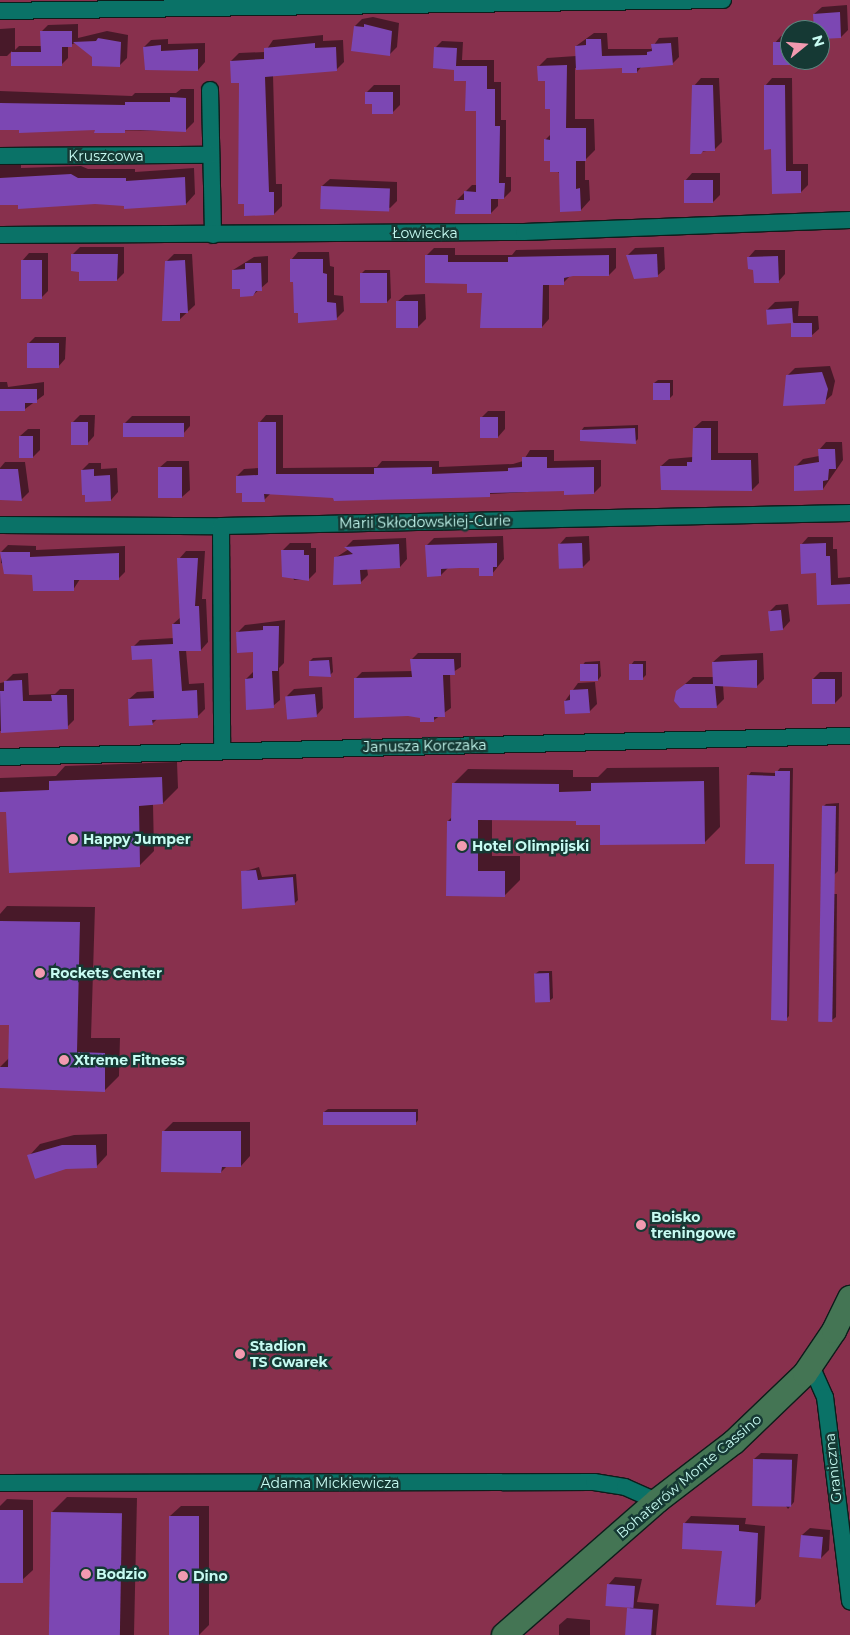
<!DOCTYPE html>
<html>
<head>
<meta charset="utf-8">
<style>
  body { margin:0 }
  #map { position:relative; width:850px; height:1635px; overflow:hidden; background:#153934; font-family:Montserrat,sans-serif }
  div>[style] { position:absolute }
  .green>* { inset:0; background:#88304d }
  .shadow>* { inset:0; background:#0007 }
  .building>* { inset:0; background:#7c47b3; transform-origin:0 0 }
  .roads { filter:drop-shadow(1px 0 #0e1d1b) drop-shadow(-1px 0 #0e1d1b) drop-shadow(0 1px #0e1d1b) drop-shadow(0 -1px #0e1d1b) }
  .street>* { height:16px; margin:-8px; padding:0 8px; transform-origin:8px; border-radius:8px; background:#0a7267 }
  .secondary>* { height:24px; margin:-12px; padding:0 12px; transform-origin:12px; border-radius:12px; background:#447554 }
  .dots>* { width:14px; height:14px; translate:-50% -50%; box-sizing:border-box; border:2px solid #153934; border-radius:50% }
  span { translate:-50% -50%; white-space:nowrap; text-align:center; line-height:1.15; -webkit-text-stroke:5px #153934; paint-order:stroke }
  .street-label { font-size:14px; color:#c7fbf2 }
  .poi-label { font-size:14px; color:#c7fbf2; font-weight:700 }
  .left { translate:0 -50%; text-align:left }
  .north { position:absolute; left:780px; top:20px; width:50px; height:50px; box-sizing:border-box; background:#153934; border:1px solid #5c8780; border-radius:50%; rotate:73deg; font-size:14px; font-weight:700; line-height:20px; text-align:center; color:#c7fbf2 }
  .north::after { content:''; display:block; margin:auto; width:18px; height:22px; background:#f29ab0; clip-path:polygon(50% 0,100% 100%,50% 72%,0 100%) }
</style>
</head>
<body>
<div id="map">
  <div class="green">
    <i style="clip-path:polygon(evenodd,0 0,850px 0,850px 1635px,0 1635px,0 0,790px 30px,820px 30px,820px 60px,790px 60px,790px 30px)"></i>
  </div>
  <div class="shadow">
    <i style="clip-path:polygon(847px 5px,848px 30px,841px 37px,820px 38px,820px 30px,815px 30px,814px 14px,822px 7px)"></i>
    <i style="clip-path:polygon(373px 17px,399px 23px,397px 47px,389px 55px,355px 26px,362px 19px)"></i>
    <i style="clip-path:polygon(78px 24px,78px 38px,107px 31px,128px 35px,127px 58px,119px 66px,93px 56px,75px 43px,68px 46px,68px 58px,61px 65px,12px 65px,12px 51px,7px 56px,0 56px,0 29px,15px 28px,15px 50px,19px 46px,42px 46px,42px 31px,48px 25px)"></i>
    <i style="clip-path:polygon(594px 33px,607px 33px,608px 49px,651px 49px,659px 38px,678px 37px,679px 57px,672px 64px,642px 66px,637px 72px,623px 66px,575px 68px,575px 119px,594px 119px,595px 150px,585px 160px,585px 180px,589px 180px,590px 200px,581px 210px,551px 160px,545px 140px,551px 134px,551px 108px,547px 79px,538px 67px,547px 58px,576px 56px,576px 46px)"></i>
    <i style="clip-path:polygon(323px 35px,323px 41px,343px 40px,344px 62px,336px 70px,273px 75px,276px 184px,282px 184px,282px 206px,274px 214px,240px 82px,231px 61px,239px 53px,265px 52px,273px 40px)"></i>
    <i style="clip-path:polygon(781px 36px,790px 36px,790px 60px,799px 60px,795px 64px,775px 65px,774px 44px)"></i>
    <i style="clip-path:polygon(168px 39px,168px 44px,205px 43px,205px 62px,198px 70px,144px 47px,151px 40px)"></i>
    <i style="clip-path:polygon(442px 41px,463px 42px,462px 60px,494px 60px,494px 82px,501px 82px,501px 120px,506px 120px,506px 177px,511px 177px,511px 191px,504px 198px,498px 198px,498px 206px,491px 213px,457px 200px,472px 185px,477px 185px,478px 110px,467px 80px,435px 48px)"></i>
    <i style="clip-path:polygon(701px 78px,719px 78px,722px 142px,714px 150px,692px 153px,694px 86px)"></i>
    <i style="clip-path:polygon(772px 78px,792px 78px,793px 164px,808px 164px,808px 185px,801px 192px,773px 193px,772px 148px,765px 86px)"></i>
    <i style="clip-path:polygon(374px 85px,400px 85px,400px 105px,392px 113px,373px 103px,367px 92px)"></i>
    <i style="clip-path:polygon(181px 89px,194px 89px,194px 122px,185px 131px,0 129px,0 91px,132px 96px,135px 93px,176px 93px)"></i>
    <i style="clip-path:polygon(21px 164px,21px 168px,81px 166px,88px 169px,135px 169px,135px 172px,194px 168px,195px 194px,186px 204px,0 204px,0 165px)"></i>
    <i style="clip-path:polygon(692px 173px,720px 173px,720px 195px,713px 202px,685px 181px)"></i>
    <i style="clip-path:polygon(330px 179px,397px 182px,397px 201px,390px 208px,322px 186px)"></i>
    <i style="clip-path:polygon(80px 247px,124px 247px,124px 273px,117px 280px,80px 270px,73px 254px)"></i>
    <i style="clip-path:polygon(664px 247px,665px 269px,657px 276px,635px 278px,628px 255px,635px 248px)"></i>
    <i style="clip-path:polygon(434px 248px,455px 248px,455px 255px,512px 255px,516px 250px,616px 248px,616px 268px,609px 275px,570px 276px,563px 283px,549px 284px,549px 319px,542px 327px,426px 256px)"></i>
    <i style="clip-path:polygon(755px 250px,785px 250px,785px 274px,778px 282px,754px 269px,748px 258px)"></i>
    <i style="clip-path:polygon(298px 252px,329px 252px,330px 266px,334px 267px,334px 295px,343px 296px,344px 311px,336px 319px,291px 260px)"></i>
    <i style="clip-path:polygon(29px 253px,48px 253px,48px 291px,41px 298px,22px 261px)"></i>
    <i style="clip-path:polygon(174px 254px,192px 254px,195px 305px,179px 320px,166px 262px)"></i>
    <i style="clip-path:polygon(268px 256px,268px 282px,253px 295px,241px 288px,233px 270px,254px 257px)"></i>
    <i style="clip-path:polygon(365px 270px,390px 270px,391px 298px,387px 302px,361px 274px)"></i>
    <i style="clip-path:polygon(425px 294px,426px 319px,418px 327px,397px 302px,405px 295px)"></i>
    <i style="clip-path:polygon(799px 301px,798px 316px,818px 316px,819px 329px,811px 336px,792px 324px,794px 322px,768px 322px,767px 310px,775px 302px)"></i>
    <i style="clip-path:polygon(35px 337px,66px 337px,65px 359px,58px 367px,28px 344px)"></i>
    <i style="clip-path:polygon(830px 366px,835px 381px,832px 395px,824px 402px,788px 375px,795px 368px)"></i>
    <i style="clip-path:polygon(658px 380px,673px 380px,673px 395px,670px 398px,654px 383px)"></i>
    <i style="clip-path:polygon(0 382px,7px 382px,8px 387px,44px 382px,44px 395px,25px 409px,0 409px)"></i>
    <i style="clip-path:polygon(488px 411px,505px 411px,505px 429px,498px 437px,481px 418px)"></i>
    <i style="clip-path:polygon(80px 415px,95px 415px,94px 436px,87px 444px,72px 423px)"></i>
    <i style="clip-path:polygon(266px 415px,283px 415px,283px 468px,377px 467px,382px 461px,439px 461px,439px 467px,513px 464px,523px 461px,530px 450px,554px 450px,554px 461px,601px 460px,601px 486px,594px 493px,565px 490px,395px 499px,271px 493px,264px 500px,243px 492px,237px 476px,244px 469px,259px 468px,259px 423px)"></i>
    <i style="clip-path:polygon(132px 416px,190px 416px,190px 426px,183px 434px,125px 423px)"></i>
    <i style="clip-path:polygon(702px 421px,718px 421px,718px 453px,758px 453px,759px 483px,752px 490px,661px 466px,669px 459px,693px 457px,694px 428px)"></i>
    <i style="clip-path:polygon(638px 425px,638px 439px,635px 442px,581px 431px,584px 427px)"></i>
    <i style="clip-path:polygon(28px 429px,40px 429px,40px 450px,33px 457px,20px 436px)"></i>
    <i style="clip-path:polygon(826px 442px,842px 442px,843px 460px,823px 489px,796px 466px,803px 459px,819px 456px,819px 450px)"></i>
    <i style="clip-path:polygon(167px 461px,189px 461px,190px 490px,182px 497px,159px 468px)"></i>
    <i style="clip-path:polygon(5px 462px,25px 462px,29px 492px,21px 500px,0 497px,0 468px)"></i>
    <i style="clip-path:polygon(89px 463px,101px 463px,101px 469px,117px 468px,118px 492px,111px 500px,82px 470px)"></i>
    <i style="clip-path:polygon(503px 536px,504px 559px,492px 574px,480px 567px,449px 567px,441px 575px,427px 545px,434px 538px)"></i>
    <i style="clip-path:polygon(589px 536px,590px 560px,583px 567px,559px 545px,566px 537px)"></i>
    <i style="clip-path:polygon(808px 537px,833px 537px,833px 549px,837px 549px,838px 578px,850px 577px,850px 603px,818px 604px,817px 572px,801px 545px)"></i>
    <i style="clip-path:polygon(406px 538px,407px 559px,400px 567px,367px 568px,368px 575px,361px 582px,335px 558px,349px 549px,346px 547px,353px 540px)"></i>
    <i style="clip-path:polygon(290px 543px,311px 543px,311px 548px,316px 548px,316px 572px,309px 579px,294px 580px,283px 550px)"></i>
    <i style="clip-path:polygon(8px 545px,36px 546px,36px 550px,125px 546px,125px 572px,118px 579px,80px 579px,73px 590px,1px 563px,1px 552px)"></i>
    <i style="clip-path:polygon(186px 551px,205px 551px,202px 599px,206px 599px,208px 642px,201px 650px,186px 650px,189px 684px,204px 683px,205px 709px,197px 717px,157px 719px,152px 724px,129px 699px,137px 692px,155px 691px,153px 657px,133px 647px,140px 640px,174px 638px,173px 624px,181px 617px,179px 559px)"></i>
    <i style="clip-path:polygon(788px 604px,790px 621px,783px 629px,769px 612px,776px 605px)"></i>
    <i style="clip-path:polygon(285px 620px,284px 663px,279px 668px,280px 700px,273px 706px,246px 679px,253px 672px,255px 651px,238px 632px,245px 625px)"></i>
    <i style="clip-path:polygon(418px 653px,461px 653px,461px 667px,450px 674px,451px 708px,434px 720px,408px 715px,355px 679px,362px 672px,413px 671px,411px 660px)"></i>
    <i style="clip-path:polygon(763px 653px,764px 679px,757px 686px,723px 685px,724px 699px,716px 707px,677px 691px,693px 677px,714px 677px,713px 662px,721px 655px)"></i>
    <i style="clip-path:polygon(332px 657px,333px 672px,330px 675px,310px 661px,313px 658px)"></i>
    <i style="clip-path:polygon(600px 661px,601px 676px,598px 680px,582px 666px,585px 662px)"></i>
    <i style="clip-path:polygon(634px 661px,646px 661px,646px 675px,643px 678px,631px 665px)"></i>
    <i style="clip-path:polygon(820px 672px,842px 672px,842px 696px,835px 703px,813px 679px)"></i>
    <i style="clip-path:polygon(28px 673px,29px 695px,55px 694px,60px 689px,74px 689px,74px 720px,67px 727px,0 731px,0 683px,5px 682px,13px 674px)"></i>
    <i style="clip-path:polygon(595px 682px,597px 704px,589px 712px,565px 701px,578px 683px)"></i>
    <i style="clip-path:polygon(322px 687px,323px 708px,316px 716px,287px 696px,294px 689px)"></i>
    <i style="clip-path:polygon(177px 762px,178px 788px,163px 803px,153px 804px,154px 851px,139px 866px,7px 810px,0 811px,0 778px,56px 776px,65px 766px)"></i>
    <i style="clip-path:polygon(719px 767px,720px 827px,705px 842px,577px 820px,492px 819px,492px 856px,520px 856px,520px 880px,505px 895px,447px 895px,448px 821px,452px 817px,453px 784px,468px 769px,573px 770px,573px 777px,598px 777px,607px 768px)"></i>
    <i style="clip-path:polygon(780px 768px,793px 768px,789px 1016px,786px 1019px,775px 863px,748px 776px,751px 772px,776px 773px)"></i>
    <i style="clip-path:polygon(839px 803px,838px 871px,834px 875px,823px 807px,826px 804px)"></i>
    <i style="clip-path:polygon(259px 867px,262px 877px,296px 874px,298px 900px,294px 904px,242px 872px)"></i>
    <i style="clip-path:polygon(824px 894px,837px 894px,836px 1017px,832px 1020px)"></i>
    <i style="clip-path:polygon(7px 906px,95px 907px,91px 1038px,120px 1038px,119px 1076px,104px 1091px,0 1087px,0 1067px,9px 1058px,10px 1024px,0 1024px,0 914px)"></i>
    <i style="clip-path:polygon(539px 971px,552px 971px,553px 998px,549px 1001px,535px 974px)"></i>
    <i style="clip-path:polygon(328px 1109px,418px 1109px,418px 1120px,415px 1124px,324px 1112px)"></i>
    <i style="clip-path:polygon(173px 1122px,250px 1122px,250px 1156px,241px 1166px,227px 1166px,221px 1172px,163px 1132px)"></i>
    <i style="clip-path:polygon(107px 1134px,107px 1155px,96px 1167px,29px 1156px,40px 1144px,74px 1135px)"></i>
    <i style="clip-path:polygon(761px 1453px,798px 1454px,794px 1502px,788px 1509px,754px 1459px)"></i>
    <i style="clip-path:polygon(67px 1497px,137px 1498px,134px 1635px,51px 1635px,52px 1512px)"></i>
    <i style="clip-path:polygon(7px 1499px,33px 1500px,33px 1570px,21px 1581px,0 1581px,0 1506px)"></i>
    <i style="clip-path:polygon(181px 1506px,209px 1506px,209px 1625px,199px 1635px,169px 1635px,170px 1516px)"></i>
    <i style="clip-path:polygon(691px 1516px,746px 1518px,745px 1524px,765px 1526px,761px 1599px,754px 1606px,723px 1549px,684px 1524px)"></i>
    <i style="clip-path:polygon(810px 1528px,830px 1530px,829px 1550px,821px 1558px,802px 1535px)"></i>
    <i style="clip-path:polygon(615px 1577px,642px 1579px,637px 1602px,659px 1604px,656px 1635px,626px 1635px,630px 1607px,608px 1585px)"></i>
    <i style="clip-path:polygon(567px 1618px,590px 1620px,590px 1635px,559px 1635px,559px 1625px)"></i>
  </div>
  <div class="building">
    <i style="clip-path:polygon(840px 12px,841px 38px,820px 39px,820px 30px,814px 30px,813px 14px)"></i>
    <i style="clip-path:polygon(364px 24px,392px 31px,390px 56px,351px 51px,354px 26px,364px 27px)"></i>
    <i style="clip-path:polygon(40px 31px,72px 31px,72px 47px,62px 47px,62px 66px,11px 66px,11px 52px,41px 52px)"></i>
    <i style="clip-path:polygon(98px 38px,121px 42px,120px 67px,92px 66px,92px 57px,73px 42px,96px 41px)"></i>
    <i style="clip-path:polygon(586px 39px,601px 39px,602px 56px,647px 55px,647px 52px,652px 51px,651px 44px,671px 43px,673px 65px,637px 68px,637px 73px,622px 73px,622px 68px,576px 70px,575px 46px,586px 45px)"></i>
    <i style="left:790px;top:42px;width:23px;height:17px;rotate:90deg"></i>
    <i style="clip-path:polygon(315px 43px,315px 48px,336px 47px,337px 71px,265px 77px,269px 192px,274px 192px,274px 215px,244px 216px,244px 204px,238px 204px,239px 83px,231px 83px,230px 61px,264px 59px,264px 48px)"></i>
    <i style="clip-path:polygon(161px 45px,161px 51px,198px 49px,198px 71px,145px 70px,143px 47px)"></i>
    <i style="clip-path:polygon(434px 47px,457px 48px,456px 66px,487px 66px,487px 89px,495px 89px,495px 126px,500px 126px,499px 183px,505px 183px,504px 199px,491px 199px,491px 214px,455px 214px,456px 200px,464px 200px,464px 191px,476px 192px,476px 111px,465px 111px,466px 81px,454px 81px,454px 70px,433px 68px)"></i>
    <i style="clip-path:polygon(567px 65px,566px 128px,586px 128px,586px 161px,576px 161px,576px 189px,580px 188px,581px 211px,560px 212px,559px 172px,550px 172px,550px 161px,544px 161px,544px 139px,550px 140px,550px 109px,545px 109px,545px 81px,538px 81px,537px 66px)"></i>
    <i style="clip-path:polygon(692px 85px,713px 85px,715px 151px,703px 151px,701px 154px,690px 154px)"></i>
    <i style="clip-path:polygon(764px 85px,785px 85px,786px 171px,801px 171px,801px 193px,772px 194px,771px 149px,764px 150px)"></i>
    <i style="clip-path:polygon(365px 92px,393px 92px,393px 114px,372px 114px,372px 104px,365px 104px)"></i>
    <i style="clip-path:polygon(170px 97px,186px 98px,186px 132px,140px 130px,125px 130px,125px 133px,94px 133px,95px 130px,19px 133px,19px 130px,0 130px,0 103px,125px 105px,125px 102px,170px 102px)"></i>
    <i style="clip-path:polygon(71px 174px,78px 178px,126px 178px,126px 181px,185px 177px,186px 205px,124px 209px,124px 206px,95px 204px,18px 209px,18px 205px,0 205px,0 178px)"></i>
    <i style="left:684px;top:180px;width:29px;height:23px"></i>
    <i style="left:321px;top:186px;width:69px;height:23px;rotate:2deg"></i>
    <i style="clip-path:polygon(71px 254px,118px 254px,117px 281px,79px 281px,79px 272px,71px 271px)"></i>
    <i style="clip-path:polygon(657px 254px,658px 277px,634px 279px,626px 255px)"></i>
    <i style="clip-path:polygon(425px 255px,448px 255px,448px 262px,508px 262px,508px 257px,609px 255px,609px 276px,573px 276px,564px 278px,564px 285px,543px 285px,542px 328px,480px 328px,482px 293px,467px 293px,467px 284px,425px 283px)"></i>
    <i style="clip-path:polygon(778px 256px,779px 283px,754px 283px,753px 270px,748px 269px,747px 257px)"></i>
    <i style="clip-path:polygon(290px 259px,323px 259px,323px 273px,327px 274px,327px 302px,336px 303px,337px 320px,298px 323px,298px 313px,294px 313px,293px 282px,290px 282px)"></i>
    <i style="left:21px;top:260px;width:21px;height:39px"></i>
    <i style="clip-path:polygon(185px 260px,188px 313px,180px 313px,180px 321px,162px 321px,165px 261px)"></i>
    <i style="clip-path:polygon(245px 263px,261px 263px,262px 291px,256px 291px,253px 296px,240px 297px,240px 289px,232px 289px,232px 270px,245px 269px)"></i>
    <i style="left:360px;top:273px;width:27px;height:30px"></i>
    <i style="left:396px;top:301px;width:22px;height:27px"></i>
    <i style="left:792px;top:308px;width:15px;height:26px;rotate:86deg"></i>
    <i style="left:791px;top:323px;width:21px;height:14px"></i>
    <i style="left:27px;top:343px;width:32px;height:25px"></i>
    <i style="clip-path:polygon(822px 372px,828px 389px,825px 404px,783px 406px,786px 375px)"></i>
    <i style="left:653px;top:383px;width:17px;height:17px"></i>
    <i style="clip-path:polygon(0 389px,37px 389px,37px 403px,25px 403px,25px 411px,0 411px)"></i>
    <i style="left:498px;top:417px;width:21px;height:18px;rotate:90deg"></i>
    <i style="left:71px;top:422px;width:17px;height:23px"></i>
    <i style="clip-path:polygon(258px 422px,276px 422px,276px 474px,374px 474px,374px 468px,432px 467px,432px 474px,508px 471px,508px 468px,522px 467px,522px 457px,547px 457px,547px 468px,594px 467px,594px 494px,564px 495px,564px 491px,490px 493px,490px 497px,334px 501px,333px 498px,264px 494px,265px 502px,242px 502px,242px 493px,236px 493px,236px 476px,258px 475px)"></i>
    <i style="left:123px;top:423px;width:61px;height:14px"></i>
    <i style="clip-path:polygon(635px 428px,636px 444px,580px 441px,580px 430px)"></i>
    <i style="clip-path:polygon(693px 428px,711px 428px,711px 460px,751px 460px,752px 491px,661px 490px,660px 466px,687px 466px,687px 462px,692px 462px)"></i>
    <i style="left:19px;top:436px;width:14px;height:22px"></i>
    <i style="clip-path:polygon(818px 449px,835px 449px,836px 469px,829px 469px,828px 480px,823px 481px,823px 490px,794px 491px,794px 466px,819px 462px)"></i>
    <i style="left:158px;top:467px;width:24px;height:31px"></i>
    <i style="clip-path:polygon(0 469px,18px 469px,22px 501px,0 500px)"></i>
    <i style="clip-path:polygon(94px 469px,94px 476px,110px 475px,111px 501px,85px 502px,85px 495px,82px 495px,81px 470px)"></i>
    <i style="clip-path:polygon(497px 543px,497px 567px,493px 567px,493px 576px,479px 576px,479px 568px,460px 568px,441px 569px,441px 576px,427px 577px,425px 545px)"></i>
    <i style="left:582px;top:543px;width:25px;height:24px;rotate:88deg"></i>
    <i style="clip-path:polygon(826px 543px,826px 556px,830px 556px,831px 585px,850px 584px,850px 604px,817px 605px,816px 573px,801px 574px,800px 544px)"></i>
    <i style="clip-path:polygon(399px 544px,400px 568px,360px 570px,361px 584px,333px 585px,334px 557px,353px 554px,344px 547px)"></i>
    <i style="clip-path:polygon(281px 550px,304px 550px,304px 555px,309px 555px,309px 581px,282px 577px)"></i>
    <i style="clip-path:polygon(0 552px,30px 552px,30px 557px,119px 553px,119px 580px,74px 580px,74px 591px,33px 591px,32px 575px,4px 574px)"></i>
    <i style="clip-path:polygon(177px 558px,198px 558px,195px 606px,199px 606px,201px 651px,179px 651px,182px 691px,197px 690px,198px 718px,152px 720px,153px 725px,129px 726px,128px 699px,154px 698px,152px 659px,132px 660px,131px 646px,173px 644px,172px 624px,180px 624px)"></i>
    <i style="left:781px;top:610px;width:20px;height:13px;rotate:84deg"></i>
    <i style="clip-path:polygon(263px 626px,279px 626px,278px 671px,272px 671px,274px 708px,246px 710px,245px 679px,253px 678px,253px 652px,237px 653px,236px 632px,263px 630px)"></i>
    <i style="clip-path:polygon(410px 659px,454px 659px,455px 675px,443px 675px,445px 717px,434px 717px,434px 722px,420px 722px,420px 718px,408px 716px,354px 718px,354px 678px,412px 677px)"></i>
    <i style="clip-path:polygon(329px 660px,331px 677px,309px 676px,309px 661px)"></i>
    <i style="clip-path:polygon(757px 660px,757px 688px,715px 686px,717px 708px,680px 708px,674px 701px,676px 691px,685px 684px,713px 684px,712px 662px)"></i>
    <i style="left:598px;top:664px;width:17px;height:18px;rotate:90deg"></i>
    <i style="left:629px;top:664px;width:14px;height:16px"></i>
    <i style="left:812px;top:679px;width:23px;height:25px"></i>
    <i style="clip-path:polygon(22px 680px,23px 701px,52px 701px,51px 695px,67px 695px,68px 729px,1px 733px,0 691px,4px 691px,4px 681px)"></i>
    <i style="clip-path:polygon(588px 689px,590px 713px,565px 714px,564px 701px,570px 700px,570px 690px)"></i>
    <i style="left:315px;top:694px;width:23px;height:30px;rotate:85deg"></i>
    <i style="clip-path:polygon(775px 771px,790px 771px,787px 1021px,771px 1020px,774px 864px,745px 864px,747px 775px,775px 776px)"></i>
    <i style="clip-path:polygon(162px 777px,163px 804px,139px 806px,140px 867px,9px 873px,6px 812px,0 812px,0 792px,49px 790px,49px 781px)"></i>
    <i style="clip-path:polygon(704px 781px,705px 844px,600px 845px,600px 825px,576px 825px,576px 821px,478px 820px,478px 871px,505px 871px,505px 897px,446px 896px,447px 821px,451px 821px,452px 783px,559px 784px,559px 792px,591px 791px,591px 783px)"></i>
    <i style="left:836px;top:806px;width:216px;height:14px;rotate:91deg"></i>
    <i style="clip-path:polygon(256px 870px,258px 880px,293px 877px,295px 905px,242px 909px,241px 871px)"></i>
    <i style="clip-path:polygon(0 921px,80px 922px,77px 1052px,105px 1053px,105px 1092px,0 1088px,0 1067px,8px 1067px,9px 1025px,0 1025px)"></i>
    <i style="left:549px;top:973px;width:29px;height:15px;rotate:88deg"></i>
    <i style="left:323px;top:1112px;width:93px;height:13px"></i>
    <i style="clip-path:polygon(162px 1131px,241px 1131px,241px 1167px,222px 1167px,221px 1173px,161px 1172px)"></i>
    <i style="clip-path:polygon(62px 1145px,96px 1145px,97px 1168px,66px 1169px,35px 1179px,27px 1155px)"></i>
    <i style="left:753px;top:1459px;width:39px;height:47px;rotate:1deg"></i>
    <i style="left:0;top:1510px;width:23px;height:73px"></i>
    <i style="left:51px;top:1512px;width:71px;height:123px;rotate:1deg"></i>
    <i style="left:169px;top:1516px;width:30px;height:119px"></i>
    <i style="clip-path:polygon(683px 1523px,739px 1525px,739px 1531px,758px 1533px,755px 1607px,716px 1605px,722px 1551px,682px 1549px)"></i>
    <i style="left:801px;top:1535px;width:22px;height:22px;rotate:5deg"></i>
    <i style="left:607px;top:1584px;width:28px;height:22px;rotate:4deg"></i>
    <i style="left:627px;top:1608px;width:26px;height:27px;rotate:4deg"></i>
  </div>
  <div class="roads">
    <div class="street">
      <i style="left:0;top:11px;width:723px;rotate:-0.87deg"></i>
      <i style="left:210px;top:90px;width:145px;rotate:88.8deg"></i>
      <i style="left:0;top:156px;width:211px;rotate:-0.3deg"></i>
      <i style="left:0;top:235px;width:524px;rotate:-0.33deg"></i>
      <i style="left:524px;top:232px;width:326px;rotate:-2.1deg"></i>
      <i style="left:0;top:525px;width:221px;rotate:0.3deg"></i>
      <i style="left:221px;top:526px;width:629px;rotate:-1.18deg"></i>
      <i style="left:221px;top:526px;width:225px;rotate:89.7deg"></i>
      <i style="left:0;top:757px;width:850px;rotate:-1.42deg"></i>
      <i style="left:812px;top:1368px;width:32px;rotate:66deg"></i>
      <i style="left:825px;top:1397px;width:206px;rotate:83deg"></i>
      <i style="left:0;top:1483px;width:594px;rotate:-0.1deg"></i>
      <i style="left:594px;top:1482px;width:31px;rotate:9deg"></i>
      <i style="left:625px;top:1487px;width:35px;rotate:24deg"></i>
    </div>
    <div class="secondary">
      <i style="left:504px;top:1635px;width:203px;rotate:-41.2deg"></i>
      <i style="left:657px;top:1501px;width:97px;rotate:-37.5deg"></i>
      <i style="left:734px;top:1442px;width:98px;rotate:-43.8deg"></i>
      <i style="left:805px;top:1374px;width:52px;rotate:-56deg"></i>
      <i style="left:834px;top:1331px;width:37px;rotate:-64deg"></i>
    </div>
  </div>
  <div class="dots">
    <i style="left:73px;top:839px;background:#f29ab0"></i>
    <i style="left:462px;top:846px;background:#f29ab0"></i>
    <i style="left:40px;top:973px;background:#f29ab0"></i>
    <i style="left:64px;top:1060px;background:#f29ab0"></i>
    <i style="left:641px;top:1225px;background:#f29ab0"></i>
    <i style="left:240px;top:1354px;background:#f29ab0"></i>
    <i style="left:86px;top:1574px;background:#f29ab0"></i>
    <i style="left:183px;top:1576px;background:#f29ab0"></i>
  </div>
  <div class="street-label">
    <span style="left:106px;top:156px">Kruszcowa</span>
    <span style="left:425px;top:233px">Łowiecka</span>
    <span style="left:425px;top:522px;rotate:-1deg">Marii Skłodowskiej-Curie</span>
    <span style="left:425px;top:746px;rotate:-1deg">Janusza Korczaka</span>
    <span style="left:833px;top:1468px;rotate:-96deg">Graniczna</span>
    <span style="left:689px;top:1476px;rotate:-40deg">Bohaterów Monte Cassino</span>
    <span style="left:330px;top:1483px">Adama Mickiewicza</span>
  </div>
  <div class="poi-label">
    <span class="left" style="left:83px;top:839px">Happy Jumper</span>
    <span class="left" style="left:472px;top:846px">Hotel Olimpijski</span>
    <span class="left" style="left:50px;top:973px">Rockets Center</span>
    <span class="left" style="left:74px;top:1060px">Xtreme Fitness</span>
    <span class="left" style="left:651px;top:1225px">Boisko<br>treningowe</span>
    <span class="left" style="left:250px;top:1354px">Stadion<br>TS Gwarek</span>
    <span class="left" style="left:96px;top:1574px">Bodzio</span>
    <span class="left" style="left:193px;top:1576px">Dino</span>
  </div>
  <div class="north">N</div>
</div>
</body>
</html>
